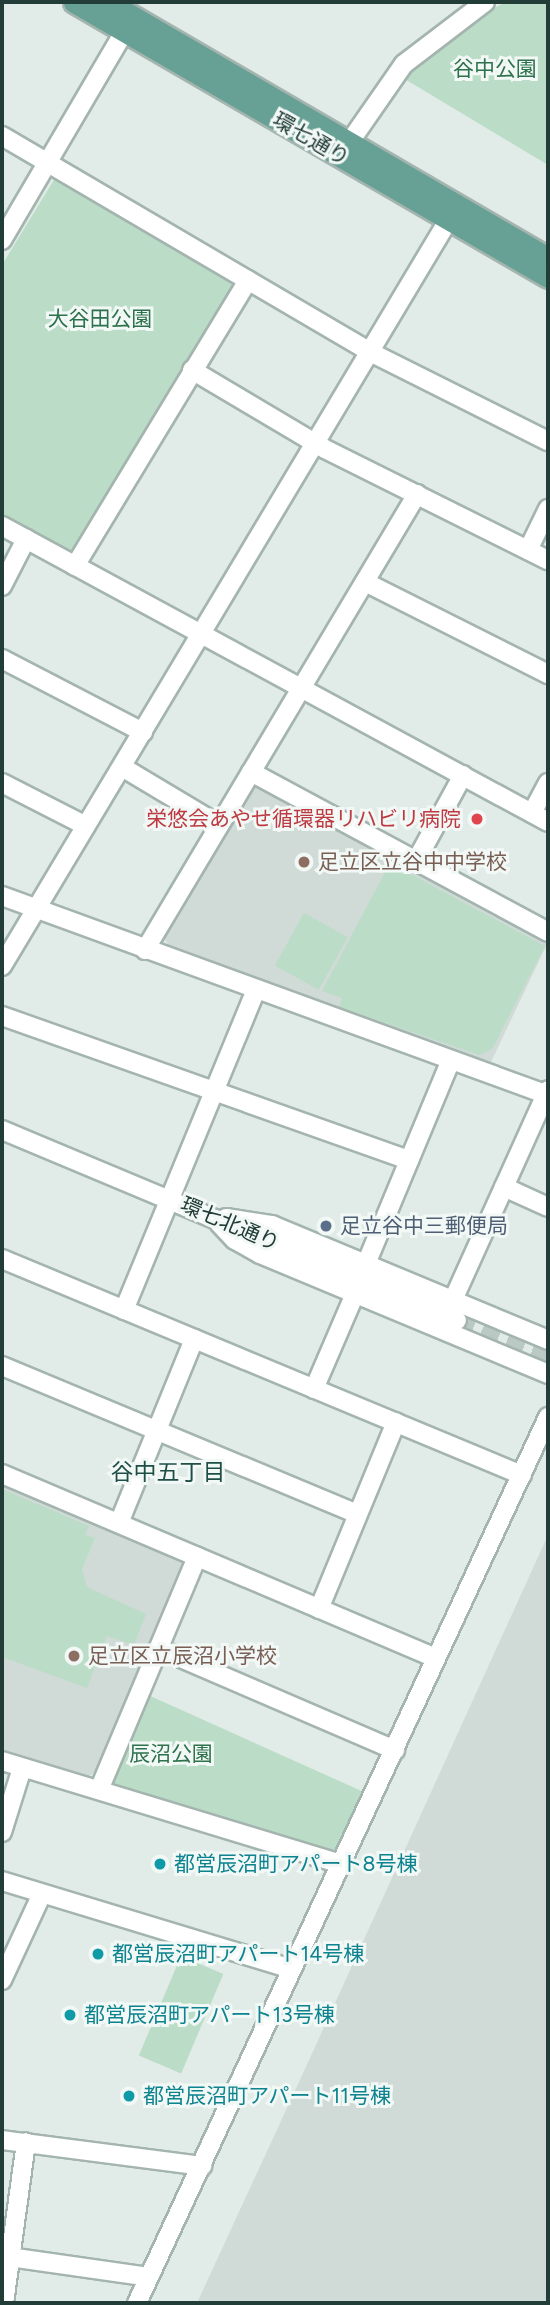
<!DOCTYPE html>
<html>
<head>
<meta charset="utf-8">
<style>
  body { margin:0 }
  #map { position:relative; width:550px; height:2305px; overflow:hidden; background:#e1ece8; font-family:Figtree,"Noto Sans JP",sans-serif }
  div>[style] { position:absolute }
  .built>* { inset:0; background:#d0dbd7 }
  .green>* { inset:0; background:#bbdcc6; transform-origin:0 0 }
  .minor-tunnel>* { height:18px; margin-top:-9px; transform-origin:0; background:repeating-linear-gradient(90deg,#bbc9c5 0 18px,transparent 0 27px) }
  .roads { filter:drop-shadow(2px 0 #a4b4af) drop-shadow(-2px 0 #a4b4af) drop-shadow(0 2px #a4b4af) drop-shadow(0 -2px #a4b4af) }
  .minor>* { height:18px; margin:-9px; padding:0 9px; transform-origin:9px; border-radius:9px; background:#fff }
  .major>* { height:21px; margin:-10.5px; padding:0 10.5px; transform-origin:10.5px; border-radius:10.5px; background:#67a095 }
  .dots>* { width:19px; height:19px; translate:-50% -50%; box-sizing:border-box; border:4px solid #f2f8f5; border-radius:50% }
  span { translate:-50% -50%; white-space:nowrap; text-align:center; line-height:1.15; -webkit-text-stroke:6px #f2f8f5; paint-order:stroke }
  .park-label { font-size:21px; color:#2d724c }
  .street-label { font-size:21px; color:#223c37 }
  .health-label { font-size:21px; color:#be3a42 }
  .right { translate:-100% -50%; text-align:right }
  .education-label { font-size:21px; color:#785e54 }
  .left { translate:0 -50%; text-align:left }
  .service-label { font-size:21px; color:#4e5e75 }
  .culture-label { font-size:21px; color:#0d838f }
  .neighbourhood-label { font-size:23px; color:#1e4e45 }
  .frame { position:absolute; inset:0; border:4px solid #223c37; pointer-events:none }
</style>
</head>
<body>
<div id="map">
  <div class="built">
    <i style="clip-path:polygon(258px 785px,548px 942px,490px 1064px,170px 949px,164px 937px,251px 786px)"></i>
    <i style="clip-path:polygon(2px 1484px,185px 1563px,96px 1771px,89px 1776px,2px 1749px)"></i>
    <i style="clip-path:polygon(548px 1535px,548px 2303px,197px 2303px,310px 2058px)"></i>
  </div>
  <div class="green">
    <i style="clip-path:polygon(506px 2px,548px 2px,548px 165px,403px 78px,418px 59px,476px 17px)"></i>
    <i style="clip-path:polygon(55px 178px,234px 284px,75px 554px,2px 517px,2px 265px)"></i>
    <i style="clip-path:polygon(390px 863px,545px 946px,492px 1049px,479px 1055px,339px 1007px,342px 998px,322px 991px)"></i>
    <i style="left:304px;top:913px;width:50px;height:60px;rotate:29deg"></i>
    <i style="clip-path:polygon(2px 1489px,89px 1526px,85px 1535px,95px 1538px,82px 1569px,87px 1587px,146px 1614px,134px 1645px,107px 1636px,87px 1688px,2px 1657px)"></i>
    <i style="clip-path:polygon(148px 1695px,366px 1793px,338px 1854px,112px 1783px)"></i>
    <i style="left:181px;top:1956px;width:46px;height:108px;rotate:23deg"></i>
  </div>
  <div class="minor-tunnel">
    <i style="left:457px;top:1320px;width:98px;rotate:22.1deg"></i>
  </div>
  <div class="roads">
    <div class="minor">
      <i style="left:2px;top:136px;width:427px;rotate:30.4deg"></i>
      <i style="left:370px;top:352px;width:199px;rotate:26.6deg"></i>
      <i style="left:349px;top:143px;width:96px;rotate:-55.2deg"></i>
      <i style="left:404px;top:64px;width:102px;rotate:-37.4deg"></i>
      <i style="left:2px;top:240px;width:241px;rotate:-59.6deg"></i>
      <i style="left:192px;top:370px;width:155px;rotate:30.7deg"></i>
      <i style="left:325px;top:449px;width:249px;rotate:26.5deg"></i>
      <i style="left:2px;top:526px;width:621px;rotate:28.46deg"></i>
      <i style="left:528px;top:550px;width:46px;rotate:-64deg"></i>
      <i style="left:75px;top:566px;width:334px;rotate:-58.8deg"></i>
      <i style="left:365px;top:582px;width:205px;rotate:26.7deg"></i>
      <i style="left:2px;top:586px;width:53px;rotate:-62.9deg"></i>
      <i style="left:2px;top:659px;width:159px;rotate:27.4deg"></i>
      <i style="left:122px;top:767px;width:113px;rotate:30.9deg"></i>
      <i style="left:251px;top:772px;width:337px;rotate:28.3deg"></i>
      <i style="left:2px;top:783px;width:94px;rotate:27.1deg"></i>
      <i style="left:532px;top:813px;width:34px;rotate:-62deg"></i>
      <i style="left:416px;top:861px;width:98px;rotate:-61.3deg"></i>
      <i style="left:2px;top:896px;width:581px;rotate:20.03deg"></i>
      <i style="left:145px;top:950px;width:531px;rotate:-59.18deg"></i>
      <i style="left:2px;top:966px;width:882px;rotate:-59.1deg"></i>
      <i style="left:2px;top:1016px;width:432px;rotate:19.5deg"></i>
      <i style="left:2px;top:1130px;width:493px;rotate:22.7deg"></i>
      <i style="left:504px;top:1187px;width:48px;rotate:24.4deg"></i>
      <i style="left:226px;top:1218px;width:47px;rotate:8.7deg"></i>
      <i style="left:272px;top:1225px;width:299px;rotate:22.6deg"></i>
      <i style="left:219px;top:1223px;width:23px;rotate:47deg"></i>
      <i style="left:235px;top:1240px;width:29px;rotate:29deg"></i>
      <i style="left:260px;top:1254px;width:312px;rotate:22.6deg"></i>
      <i style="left:2px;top:1259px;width:563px;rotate:22.56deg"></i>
      <i style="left:366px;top:1264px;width:221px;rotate:-67.4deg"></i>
      <i style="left:453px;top:1300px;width:230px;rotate:-65.7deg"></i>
      <i style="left:124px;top:1310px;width:346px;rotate:-67.6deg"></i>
      <i style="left:2px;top:1366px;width:385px;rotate:22.6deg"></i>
      <i style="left:314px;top:1389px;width:103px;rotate:-66.7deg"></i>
      <i style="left:2px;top:1474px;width:470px;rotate:23deg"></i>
      <i style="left:119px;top:1523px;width:199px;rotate:-67.8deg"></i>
      <i style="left:319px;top:1609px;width:202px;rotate:-67.6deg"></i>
      <i style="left:160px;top:1649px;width:256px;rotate:23.3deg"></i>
      <i style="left:2px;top:1761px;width:354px;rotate:16.9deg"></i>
      <i style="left:99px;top:1790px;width:253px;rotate:-67.2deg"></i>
      <i style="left:2px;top:1832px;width:67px;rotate:-72.6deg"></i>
      <i style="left:2px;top:1881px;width:303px;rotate:16.9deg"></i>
      <i style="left:2px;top:1980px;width:95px;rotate:-65.1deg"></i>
      <i style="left:2px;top:2140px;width:202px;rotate:7.4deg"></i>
      <i style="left:2px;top:2256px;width:148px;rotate:8.1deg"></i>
      <i style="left:4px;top:2303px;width:162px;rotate:-82.2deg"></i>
      <i style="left:137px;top:2303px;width:977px;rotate:-65.11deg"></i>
    </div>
    <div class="major">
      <i style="left:74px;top:2px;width:548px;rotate:30.12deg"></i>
      <i style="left:108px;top:2px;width:509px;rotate:30.19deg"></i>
    </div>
  </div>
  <div class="dots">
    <i style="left:477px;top:819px;background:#e0444e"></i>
    <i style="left:304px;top:862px;background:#8d6e63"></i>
    <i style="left:326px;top:1226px;background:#5c6f8a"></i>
    <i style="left:74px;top:1656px;background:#8d6e63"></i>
    <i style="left:160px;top:1864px;background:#0f9aa8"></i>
    <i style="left:98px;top:1954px;background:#0f9aa8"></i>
    <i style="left:70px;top:2015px;background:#0f9aa8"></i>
    <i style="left:129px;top:2096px;background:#0f9aa8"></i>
  </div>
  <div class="park-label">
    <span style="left:495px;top:69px">谷中公園</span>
    <span style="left:100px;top:319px">大谷田公園</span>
    <span style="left:171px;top:1754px">辰沼公園</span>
  </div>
  <div class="street-label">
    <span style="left:311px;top:139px;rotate:30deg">環七通り</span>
    <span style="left:230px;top:1224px;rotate:23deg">環七北通り</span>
  </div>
  <div class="health-label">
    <span class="right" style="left:461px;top:819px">栄悠会あやせ循環器リハビリ病院</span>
  </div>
  <div class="education-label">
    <span class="left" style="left:318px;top:862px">足立区立谷中中学校</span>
    <span class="left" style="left:88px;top:1656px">足立区立辰沼小学校</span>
  </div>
  <div class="service-label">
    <span class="left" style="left:340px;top:1226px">足立谷中三郵便局</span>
  </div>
  <div class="culture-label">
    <span class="left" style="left:174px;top:1864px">都営辰沼町アパート8号棟</span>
    <span class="left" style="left:112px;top:1954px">都営辰沼町アパート14号棟</span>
    <span class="left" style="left:84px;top:2015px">都営辰沼町アパート13号棟</span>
    <span class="left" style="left:143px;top:2096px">都営辰沼町アパート11号棟</span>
  </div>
  <div class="neighbourhood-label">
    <span style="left:168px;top:1472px">谷中五丁目</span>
  </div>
  <div class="frame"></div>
</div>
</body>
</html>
